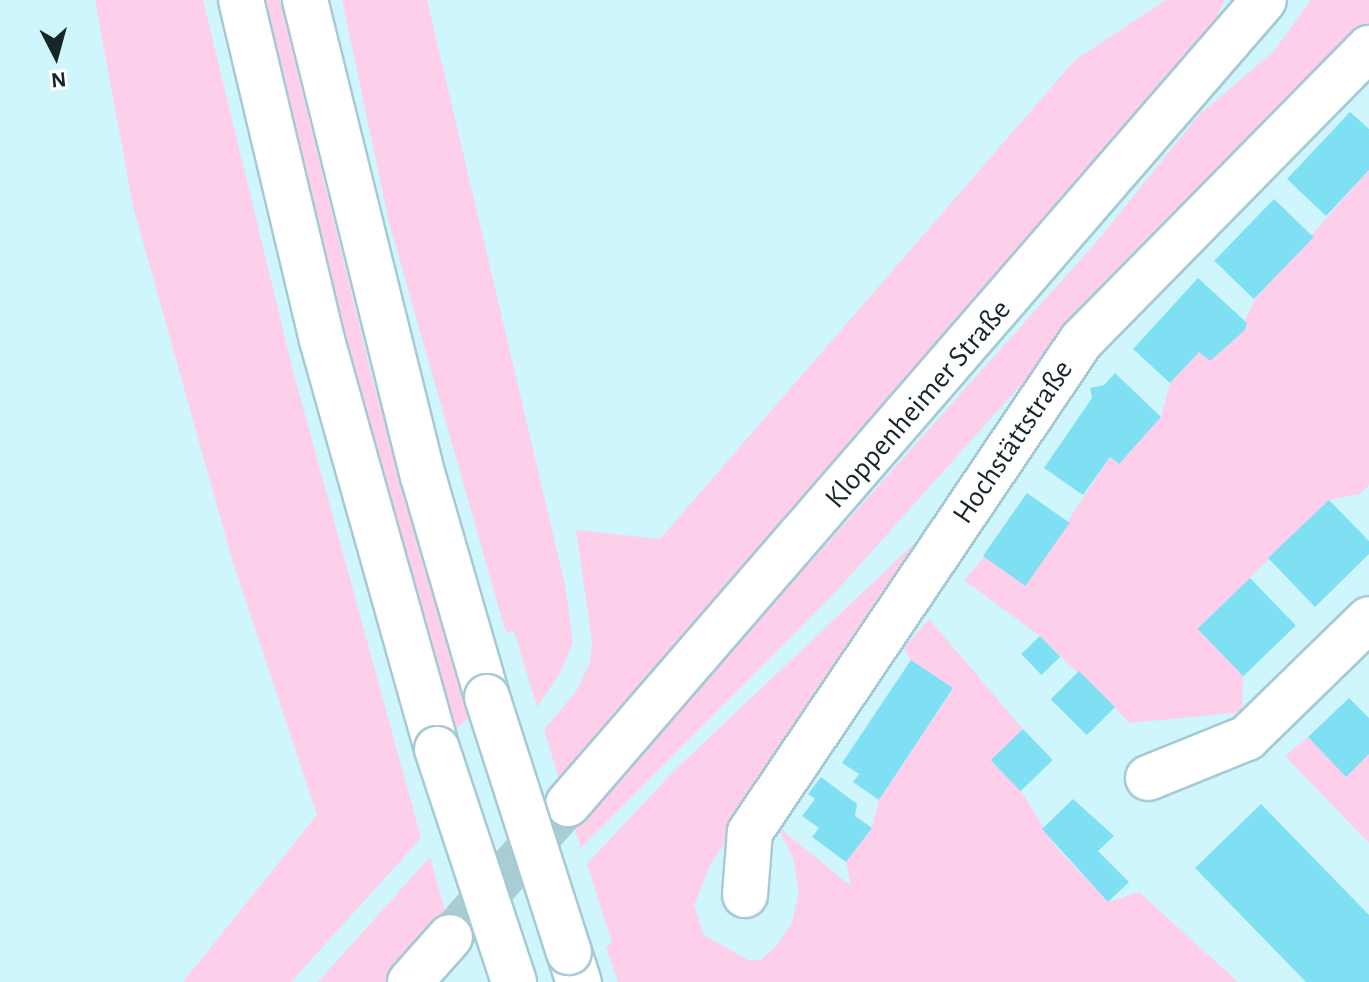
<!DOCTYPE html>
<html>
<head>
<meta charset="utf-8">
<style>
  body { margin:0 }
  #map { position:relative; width:1369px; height:982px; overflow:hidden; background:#cff5fd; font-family:"Alegreya Sans",sans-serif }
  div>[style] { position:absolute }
  .green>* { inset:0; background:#fecfea }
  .building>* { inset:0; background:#7fe0f4; transform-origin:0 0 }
  .major-tunnel>* { height:44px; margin-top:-22px; transform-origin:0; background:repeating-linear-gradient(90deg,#aaccd3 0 44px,transparent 0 66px) }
  .roads { filter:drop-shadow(2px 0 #a6cad3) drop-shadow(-2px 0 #a6cad3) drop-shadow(0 2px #a6cad3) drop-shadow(0 -2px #a6cad3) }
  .minor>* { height:44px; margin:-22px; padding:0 22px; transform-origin:22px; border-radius:22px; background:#fff }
  .major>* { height:44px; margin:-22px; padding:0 22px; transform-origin:22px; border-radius:22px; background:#fff }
  .highway>* { height:44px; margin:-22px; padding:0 22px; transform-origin:22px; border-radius:22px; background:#fff }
  .bridges { filter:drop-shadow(2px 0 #a6cad3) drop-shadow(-2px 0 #a6cad3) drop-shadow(0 2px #a6cad3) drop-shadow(0 -2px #a6cad3) }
  .highway-bridge>* { height:44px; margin:-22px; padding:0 22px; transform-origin:22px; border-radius:22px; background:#fff }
  span { translate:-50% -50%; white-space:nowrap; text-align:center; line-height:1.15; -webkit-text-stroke:7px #fff; paint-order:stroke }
  .street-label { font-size:30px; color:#172629 }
  .north { position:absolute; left:16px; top:16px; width:80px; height:80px; -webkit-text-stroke:6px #fff; paint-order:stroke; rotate:174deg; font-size:22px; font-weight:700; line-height:32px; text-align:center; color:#172629 }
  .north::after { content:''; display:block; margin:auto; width:28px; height:36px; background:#172629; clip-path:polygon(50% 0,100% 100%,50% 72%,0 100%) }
</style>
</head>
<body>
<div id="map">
  <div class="green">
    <i style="clip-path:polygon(95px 0,203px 0,293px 371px,421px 838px,291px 982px,183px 982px,317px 815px,232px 559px,133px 206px)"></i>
    <i style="clip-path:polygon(265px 0,280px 0,372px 377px,470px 716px,456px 729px,332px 285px)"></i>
    <i style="clip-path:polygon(342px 0,427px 0,565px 585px,573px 643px,560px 673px,537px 707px,514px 631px,506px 633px,389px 222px)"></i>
    <i style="clip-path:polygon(1166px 0,1225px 0,1209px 32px,561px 785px,544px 730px,577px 690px,590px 663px,592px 642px,576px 530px,660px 539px,1075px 60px)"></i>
    <i style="clip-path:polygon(1311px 0,1369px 0,1369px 25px,1043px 360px,831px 597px,581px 848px,574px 827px,1098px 240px,1199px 115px,1274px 51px)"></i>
    <i style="clip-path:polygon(1369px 170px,1369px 485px,1360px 494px,1329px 500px,1198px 629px,1243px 676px,1242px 712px,1130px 723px,1040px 636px,964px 580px,984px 557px,1026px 585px,1110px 457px,1119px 464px,1161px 417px,1170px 383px,1199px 352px,1242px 327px,1255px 299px)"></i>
    <i style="clip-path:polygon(919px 539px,933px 543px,711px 863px,694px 905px,704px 935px,750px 961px,761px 960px,777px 945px,792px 923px,799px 892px,793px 858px,778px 827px,851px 886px,846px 862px,872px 828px,879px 800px,953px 689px,911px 660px,904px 648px,929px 619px,1023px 729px,991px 761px,1021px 791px,1055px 846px,1108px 902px,1139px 892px,1238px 982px,618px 982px,606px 947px,612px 943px,587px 864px,673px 772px)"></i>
    <i style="clip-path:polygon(1308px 737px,1346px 776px,1369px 754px,1369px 843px,1285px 756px)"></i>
    <i style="clip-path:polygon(430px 857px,446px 915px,387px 982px,318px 982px)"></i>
  </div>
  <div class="building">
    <i style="clip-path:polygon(1350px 112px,1369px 129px,1369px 170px,1326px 216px,1287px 179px)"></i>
    <i style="left:1274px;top:199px;width:55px;height:86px;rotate:44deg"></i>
    <i style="clip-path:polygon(1198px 278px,1247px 323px,1245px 330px,1210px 361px,1199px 352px,1170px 383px,1133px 349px)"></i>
    <i style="clip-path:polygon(1115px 373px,1161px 417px,1119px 464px,1110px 457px,1083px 495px,1044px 468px,1092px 398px,1090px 388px,1104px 385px)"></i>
    <i style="left:1027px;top:493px;width:52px;height:77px;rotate:35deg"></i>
    <i style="clip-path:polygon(1329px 500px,1369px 541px,1369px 554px,1315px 607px,1268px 558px)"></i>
    <i style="left:1250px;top:578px;width:66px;height:73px;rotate:46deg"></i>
    <i style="left:1040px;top:636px;width:29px;height:26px;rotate:46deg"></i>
    <i style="clip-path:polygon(911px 660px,953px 688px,879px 800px,853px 782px,859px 774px,842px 763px)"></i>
    <i style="left:1079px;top:671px;width:51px;height:40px;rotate:45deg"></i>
    <i style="clip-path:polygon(1349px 698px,1369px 718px,1369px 754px,1346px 777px,1308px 737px)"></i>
    <i style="left:1023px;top:729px;width:43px;height:45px;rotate:46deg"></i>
    <i style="clip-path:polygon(821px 777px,857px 804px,855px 816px,872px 828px,846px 862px,812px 837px,819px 828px,802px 816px,815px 799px,808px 794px)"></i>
    <i style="clip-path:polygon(1073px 799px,1114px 836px,1098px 851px,1129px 882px,1108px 902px,1042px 829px)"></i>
    <i style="clip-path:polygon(1261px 804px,1369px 915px,1369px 982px,1306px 982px,1195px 868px)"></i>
  </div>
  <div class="major-tunnel">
    <i style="left:450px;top:937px;width:178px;rotate:-48.4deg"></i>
  </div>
  <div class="roads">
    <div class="minor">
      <i style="left:1148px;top:778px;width:107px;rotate:-22deg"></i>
      <i style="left:1247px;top:738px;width:170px;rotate:-44.3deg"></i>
      <i style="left:745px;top:895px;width:63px;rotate:-85.5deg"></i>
      <i style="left:750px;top:832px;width:592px;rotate:-56.01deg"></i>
      <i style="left:1081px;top:341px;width:411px;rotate:-45.5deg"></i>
    </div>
    <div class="major">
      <i style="left:568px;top:804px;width:1063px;rotate:-49.12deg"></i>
      <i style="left:410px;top:982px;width:60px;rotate:-48.4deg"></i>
    </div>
    <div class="highway">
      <i style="left:241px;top:0;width:350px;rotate:76.6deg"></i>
      <i style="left:322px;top:340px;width:425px;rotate:74.3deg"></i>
      <i style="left:305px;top:0;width:490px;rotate:76.1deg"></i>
      <i style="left:423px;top:476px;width:230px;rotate:73.8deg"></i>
      <i style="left:569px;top:952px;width:32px;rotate:72deg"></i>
    </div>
  </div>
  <div class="bridges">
    <div class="highway-bridge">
      <i style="left:487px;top:697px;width:268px;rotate:72.2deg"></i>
      <i style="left:437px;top:749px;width:245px;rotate:71.7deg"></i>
    </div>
  </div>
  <div class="street-label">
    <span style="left:918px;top:404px;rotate:-49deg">Kloppenheimer Straße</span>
    <span style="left:1013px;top:442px;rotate:-56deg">Hochstättstraße</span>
  </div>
  <div class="north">N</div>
</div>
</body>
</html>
